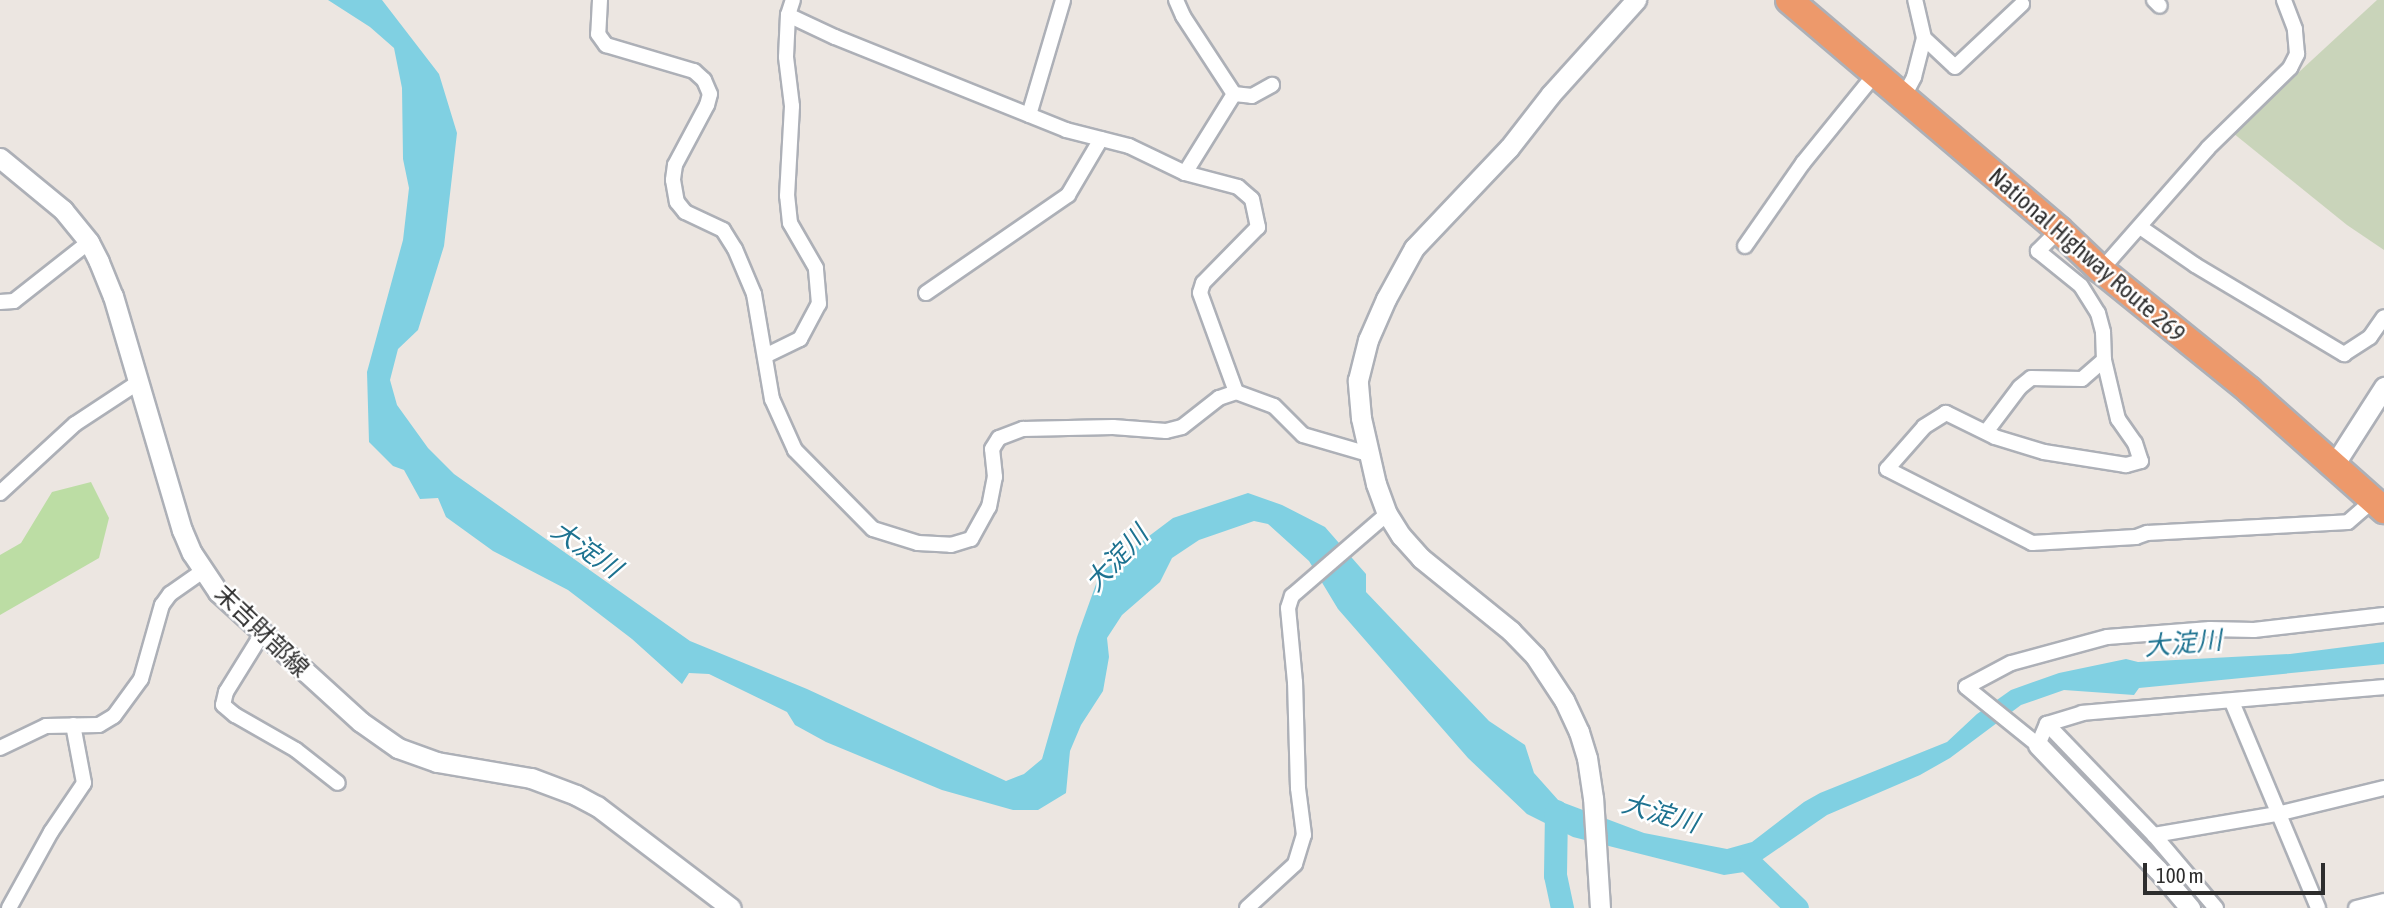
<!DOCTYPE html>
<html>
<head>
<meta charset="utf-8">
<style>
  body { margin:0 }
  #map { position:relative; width:2384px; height:908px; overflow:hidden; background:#ece6e1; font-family:"Asap Condensed","Noto Sans JP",sans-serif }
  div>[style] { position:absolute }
  .green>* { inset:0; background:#bcdda4 }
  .cemetery>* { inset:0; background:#c9d4ba }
  .water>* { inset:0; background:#80d0e2 }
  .river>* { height:23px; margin:-11.5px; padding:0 11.5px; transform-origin:11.5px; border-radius:11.5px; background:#80d0e2 }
  .roads { filter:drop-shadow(2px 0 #adb0b7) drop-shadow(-2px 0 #adb0b7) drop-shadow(0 2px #adb0b7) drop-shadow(0 -2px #adb0b7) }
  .street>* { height:14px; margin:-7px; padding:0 7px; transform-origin:7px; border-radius:7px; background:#fff }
  .secondary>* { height:19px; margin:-9.5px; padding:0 9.5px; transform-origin:9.5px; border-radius:9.5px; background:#fff }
  .highway>* { height:26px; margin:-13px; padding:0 13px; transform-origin:13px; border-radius:13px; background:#ed996b }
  span { translate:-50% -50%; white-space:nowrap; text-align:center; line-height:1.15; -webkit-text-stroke:5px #fff; paint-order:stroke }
  .street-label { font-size:24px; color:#2d2d2d }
  .water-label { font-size:26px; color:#1d7290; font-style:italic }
  .scale { position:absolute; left:2143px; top:863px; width:182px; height:32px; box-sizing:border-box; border:4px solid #2d2d2d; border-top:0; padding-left:9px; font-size:21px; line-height:24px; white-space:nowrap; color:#2d2d2d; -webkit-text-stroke:5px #fff; paint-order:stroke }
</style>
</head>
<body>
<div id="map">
  <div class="green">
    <i style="clip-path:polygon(91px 482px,109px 518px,99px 558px,0 615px,0 555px,21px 543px,52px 492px)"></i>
  </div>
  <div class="cemetery">
    <i style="clip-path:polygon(2377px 0,2384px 0,2384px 250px,2347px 225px,2233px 133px)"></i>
  </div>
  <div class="water">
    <i style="clip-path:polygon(328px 0,382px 0,439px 74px,457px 133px,444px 246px,418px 330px,398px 349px,390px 380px,397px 405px,428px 448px,454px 474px,690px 641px,807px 689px,1006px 781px,1024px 774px,1042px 759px,1077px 637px,1100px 573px,1173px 518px,1248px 493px,1282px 505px,1325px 527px,1366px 574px,1366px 592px,1489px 721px,1525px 745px,1534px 773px,1559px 801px,1644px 833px,1727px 849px,1752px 842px,1804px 802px,1820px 793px,1947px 742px,1977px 714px,2011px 690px,2059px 673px,2126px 659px,2138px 662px,2290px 654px,2384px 642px,2384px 664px,2139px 688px,2134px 695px,2064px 690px,2021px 705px,1950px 758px,1920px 775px,1827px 815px,1744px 872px,1724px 875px,1573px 837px,1527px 814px,1468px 758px,1338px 609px,1309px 561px,1268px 524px,1254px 521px,1199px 540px,1172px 558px,1160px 582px,1122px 615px,1107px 638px,1109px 657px,1103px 691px,1081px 725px,1070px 751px,1066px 793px,1038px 810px,1013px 810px,942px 790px,826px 742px,795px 725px,787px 712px,709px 674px,689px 673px,682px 684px,632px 639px,568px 590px,493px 551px,446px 517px,438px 498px,420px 499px,404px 470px,393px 466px,369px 442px,367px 372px,403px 240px,409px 188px,403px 159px,402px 88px,394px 48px,370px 27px)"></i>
  </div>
  <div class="river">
    <i style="left:1556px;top:811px;width:64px;rotate:90.9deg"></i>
    <i style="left:1555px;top:875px;width:34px;rotate:78deg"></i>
    <i style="left:1750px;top:863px;width:65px;rotate:43.8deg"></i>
  </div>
  <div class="roads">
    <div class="street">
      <i style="left:600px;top:0;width:34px;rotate:93deg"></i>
      <i style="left:598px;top:34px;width:14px;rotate:54deg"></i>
      <i style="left:606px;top:45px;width:92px;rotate:16.5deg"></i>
      <i style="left:694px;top:71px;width:13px;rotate:42deg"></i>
      <i style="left:704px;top:80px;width:15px;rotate:67deg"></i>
      <i style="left:710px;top:94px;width:11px;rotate:105deg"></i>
      <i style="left:707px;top:105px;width:68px;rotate:118.1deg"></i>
      <i style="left:675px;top:165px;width:15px;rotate:98deg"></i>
      <i style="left:673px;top:180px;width:22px;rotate:80deg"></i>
      <i style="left:677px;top:202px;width:13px;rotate:51deg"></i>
      <i style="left:685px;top:212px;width:42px;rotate:25.3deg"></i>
      <i style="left:723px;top:230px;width:22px;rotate:58deg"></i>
      <i style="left:735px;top:249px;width:49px;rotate:67.1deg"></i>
      <i style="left:754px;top:294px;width:107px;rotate:80.3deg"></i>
      <i style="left:772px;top:399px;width:56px;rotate:65.7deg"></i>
      <i style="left:795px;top:450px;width:111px;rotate:45.4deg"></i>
      <i style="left:873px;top:529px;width:47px;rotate:17.3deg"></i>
      <i style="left:918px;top:543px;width:33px;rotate:3deg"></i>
      <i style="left:951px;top:545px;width:21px;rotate:-17deg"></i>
      <i style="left:971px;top:539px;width:37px;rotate:-61deg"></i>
      <i style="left:989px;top:507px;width:31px;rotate:-79deg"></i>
      <i style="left:995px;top:477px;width:28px;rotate:-96deg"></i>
      <i style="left:992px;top:449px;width:13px;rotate:-58deg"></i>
      <i style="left:999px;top:438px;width:26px;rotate:-21deg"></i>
      <i style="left:1023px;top:429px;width:90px;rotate:-1.3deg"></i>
      <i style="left:1113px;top:427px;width:53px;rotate:4.3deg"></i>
      <i style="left:1166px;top:431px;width:16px;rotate:-14deg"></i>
      <i style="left:1182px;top:427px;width:47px;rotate:-38.1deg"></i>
      <i style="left:1219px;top:398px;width:18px;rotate:-19deg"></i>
      <i style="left:1236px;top:392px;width:40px;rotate:20.2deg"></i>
      <i style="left:1274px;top:406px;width:41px;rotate:45deg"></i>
      <i style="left:1303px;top:435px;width:68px;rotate:16.3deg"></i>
      <i style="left:1176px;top:0;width:17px;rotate:66deg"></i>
      <i style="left:1183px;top:16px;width:93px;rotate:56.8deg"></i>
      <i style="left:1234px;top:94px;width:18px;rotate:6deg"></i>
      <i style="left:1252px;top:96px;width:23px;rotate:-29deg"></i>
      <i style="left:2154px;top:0;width:8px;rotate:45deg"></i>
      <i style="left:788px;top:15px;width:52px;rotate:25.1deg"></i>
      <i style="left:835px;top:37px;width:249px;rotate:21.9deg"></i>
      <i style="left:1066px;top:130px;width:65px;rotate:14.3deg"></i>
      <i style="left:1129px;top:146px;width:62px;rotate:25.7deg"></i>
      <i style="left:1185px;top:173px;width:55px;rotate:14.8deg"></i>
      <i style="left:1238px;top:187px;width:18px;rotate:41deg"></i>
      <i style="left:1252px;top:199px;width:29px;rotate:78deg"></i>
      <i style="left:1258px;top:227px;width:78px;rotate:134.5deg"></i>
      <i style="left:1203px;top:283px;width:10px;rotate:107deg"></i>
      <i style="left:1200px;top:293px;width:105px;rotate:70deg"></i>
      <i style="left:1924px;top:38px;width:42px;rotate:43.1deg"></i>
      <i style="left:1955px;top:67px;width:92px;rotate:-43.2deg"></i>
      <i style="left:1903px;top:98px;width:24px;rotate:-62deg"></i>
      <i style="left:1914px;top:77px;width:40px;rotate:-75.6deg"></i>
      <i style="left:1924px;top:38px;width:39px;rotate:-103deg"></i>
      <i style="left:1029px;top:115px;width:120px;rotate:-73.5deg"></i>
      <i style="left:1185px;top:173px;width:93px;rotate:-58.2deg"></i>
      <i style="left:2140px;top:227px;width:67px;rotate:34.6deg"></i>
      <i style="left:2195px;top:265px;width:174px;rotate:30.9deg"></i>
      <i style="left:2344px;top:354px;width:31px;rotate:-33deg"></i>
      <i style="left:2370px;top:337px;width:24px;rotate:-55deg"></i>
      <i style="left:2059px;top:230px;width:30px;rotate:135deg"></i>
      <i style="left:2038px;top:251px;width:55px;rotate:39.1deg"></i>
      <i style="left:2081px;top:286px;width:32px;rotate:58deg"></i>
      <i style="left:2098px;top:313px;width:20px;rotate:75deg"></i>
      <i style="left:2103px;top:332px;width:28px;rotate:88deg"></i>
      <i style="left:2104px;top:360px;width:61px;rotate:76.7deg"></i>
      <i style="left:2118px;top:419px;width:29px;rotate:55deg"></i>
      <i style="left:2135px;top:443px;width:19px;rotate:72deg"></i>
      <i style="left:2141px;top:461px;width:16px;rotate:165deg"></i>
      <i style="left:2126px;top:465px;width:83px;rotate:-171deg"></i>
      <i style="left:2044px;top:452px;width:51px;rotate:-163deg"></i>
      <i style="left:1995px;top:437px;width:55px;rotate:-153.9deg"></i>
      <i style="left:1946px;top:413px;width:26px;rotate:148deg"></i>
      <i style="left:1924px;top:427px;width:56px;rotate:131.4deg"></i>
      <i style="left:1887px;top:469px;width:163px;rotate:27deg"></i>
      <i style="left:2032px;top:543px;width:104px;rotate:-3.3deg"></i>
      <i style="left:2136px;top:537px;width:12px;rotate:-20deg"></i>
      <i style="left:2147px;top:533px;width:201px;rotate:-3.1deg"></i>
      <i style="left:2348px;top:522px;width:33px;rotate:-41deg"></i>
      <i style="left:1745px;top:246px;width:101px;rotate:-55.1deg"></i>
      <i style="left:1803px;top:163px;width:116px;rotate:-51deg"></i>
      <i style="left:2101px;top:270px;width:162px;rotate:-48.7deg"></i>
      <i style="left:2208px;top:148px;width:115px;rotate:-44.3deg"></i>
      <i style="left:2290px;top:68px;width:16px;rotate:-63deg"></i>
      <i style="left:2297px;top:54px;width:25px;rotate:-95deg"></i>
      <i style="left:2295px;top:29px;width:31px;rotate:-111deg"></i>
      <i style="left:926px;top:293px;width:173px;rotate:-34.6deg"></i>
      <i style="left:1068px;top:195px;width:65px;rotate:-59.5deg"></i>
      <i style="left:0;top:302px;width:14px;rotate:-4deg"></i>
      <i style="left:14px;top:301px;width:95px;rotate:-38.2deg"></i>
      <i style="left:765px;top:356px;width:39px;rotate:-26deg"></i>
      <i style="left:800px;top:339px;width:40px;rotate:-62deg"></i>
      <i style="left:819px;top:304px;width:36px;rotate:-95deg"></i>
      <i style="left:816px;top:268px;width:52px;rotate:-120deg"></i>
      <i style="left:790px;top:223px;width:27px;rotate:-96deg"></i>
      <i style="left:787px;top:196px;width:90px;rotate:-86.8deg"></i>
      <i style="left:792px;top:106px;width:49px;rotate:-97deg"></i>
      <i style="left:786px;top:57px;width:42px;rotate:-87.3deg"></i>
      <i style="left:788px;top:15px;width:16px;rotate:-72deg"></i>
      <i style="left:1986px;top:432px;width:56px;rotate:-52.9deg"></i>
      <i style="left:2020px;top:387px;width:14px;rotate:-39deg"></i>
      <i style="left:2031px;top:378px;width:51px;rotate:1.1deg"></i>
      <i style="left:2082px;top:379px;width:29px;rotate:-41deg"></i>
      <i style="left:0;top:493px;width:102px;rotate:-42.6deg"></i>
      <i style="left:75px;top:424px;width:77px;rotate:-33.3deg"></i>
      <i style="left:2384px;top:615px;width:131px;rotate:173.4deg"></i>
      <i style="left:2254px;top:630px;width:44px;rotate:-178.7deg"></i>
      <i style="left:2210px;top:629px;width:103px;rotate:175.6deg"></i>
      <i style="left:2107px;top:637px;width:99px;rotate:164.8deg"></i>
      <i style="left:2011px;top:663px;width:51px;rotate:151.9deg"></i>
      <i style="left:1966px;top:687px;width:92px;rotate:38.9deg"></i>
      <i style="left:2038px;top:745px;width:23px;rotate:-67deg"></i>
      <i style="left:2047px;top:724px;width:37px;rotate:-17deg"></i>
      <i style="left:2082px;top:713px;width:303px;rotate:-4.9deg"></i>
      <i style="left:262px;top:634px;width:68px;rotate:121.8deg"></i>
      <i style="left:226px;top:692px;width:13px;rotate:103deg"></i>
      <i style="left:223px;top:705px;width:16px;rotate:40deg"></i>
      <i style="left:235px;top:715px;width:70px;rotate:29.8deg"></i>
      <i style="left:296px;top:750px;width:53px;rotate:38.2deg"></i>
      <i style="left:2232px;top:702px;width:223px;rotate:67.3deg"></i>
      <i style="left:2047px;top:724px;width:154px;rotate:46.1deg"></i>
      <i style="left:2154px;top:835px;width:125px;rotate:-9.7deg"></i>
      <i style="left:2277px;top:814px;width:110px;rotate:-13.7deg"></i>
      <i style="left:0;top:748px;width:51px;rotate:-25.6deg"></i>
      <i style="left:46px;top:726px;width:53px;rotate:-1.1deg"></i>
      <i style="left:99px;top:725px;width:17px;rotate:-31deg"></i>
      <i style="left:114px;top:716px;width:46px;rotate:-53.9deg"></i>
      <i style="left:141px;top:679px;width:77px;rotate:-74.2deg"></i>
      <i style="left:162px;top:605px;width:14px;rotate:-54deg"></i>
      <i style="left:170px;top:594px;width:40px;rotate:-34.9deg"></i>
      <i style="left:2154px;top:835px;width:96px;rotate:49.7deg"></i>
      <i style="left:9px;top:908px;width:87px;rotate:-61.1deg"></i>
      <i style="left:51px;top:832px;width:59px;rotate:-56deg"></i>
      <i style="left:84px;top:783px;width:59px;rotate:-100.7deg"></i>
      <i style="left:1247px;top:908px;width:65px;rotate:-42.5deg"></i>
      <i style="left:1295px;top:864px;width:30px;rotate:-73deg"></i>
      <i style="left:1304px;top:835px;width:47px;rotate:-97.3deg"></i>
      <i style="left:1298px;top:788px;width:106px;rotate:-91.6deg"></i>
      <i style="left:1295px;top:682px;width:74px;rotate:-95.4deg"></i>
      <i style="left:1288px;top:608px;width:13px;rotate:-72deg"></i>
      <i style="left:1292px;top:596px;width:125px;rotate:-40.8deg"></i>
      <i style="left:2356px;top:908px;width:29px;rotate:-14deg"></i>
    </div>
    <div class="secondary">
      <i style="left:0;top:158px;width:82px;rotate:39.5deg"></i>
      <i style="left:63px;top:210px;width:41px;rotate:50.9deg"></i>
      <i style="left:89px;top:242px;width:22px;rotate:63deg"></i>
      <i style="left:99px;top:262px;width:37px;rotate:68deg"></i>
      <i style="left:113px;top:296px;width:244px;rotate:73.6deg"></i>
      <i style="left:182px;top:530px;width:25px;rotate:67deg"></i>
      <i style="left:192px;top:553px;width:47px;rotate:56.3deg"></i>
      <i style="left:218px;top:592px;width:193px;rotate:42.3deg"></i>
      <i style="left:361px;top:722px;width:45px;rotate:35.1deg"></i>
      <i style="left:398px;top:748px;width:41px;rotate:19.7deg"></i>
      <i style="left:437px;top:762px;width:95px;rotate:9.7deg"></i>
      <i style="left:531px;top:778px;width:48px;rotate:20.7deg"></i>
      <i style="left:576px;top:795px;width:24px;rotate:28deg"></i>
      <i style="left:597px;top:806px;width:168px;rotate:37.3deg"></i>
      <i style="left:2334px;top:465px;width:93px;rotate:-57.3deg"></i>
      <i style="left:2038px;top:745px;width:173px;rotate:46.2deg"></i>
      <i style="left:2158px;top:870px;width:50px;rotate:49.9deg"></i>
      <i style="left:1600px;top:908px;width:110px;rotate:-93.6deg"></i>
      <i style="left:1593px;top:798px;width:40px;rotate:-98.5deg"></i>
      <i style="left:1587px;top:758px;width:27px;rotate:-107deg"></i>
      <i style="left:1579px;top:732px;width:35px;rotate:-115deg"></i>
      <i style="left:1564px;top:700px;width:53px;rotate:-123.4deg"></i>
      <i style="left:1535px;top:656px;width:35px;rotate:-134deg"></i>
      <i style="left:1511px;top:631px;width:116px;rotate:-141deg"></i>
      <i style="left:1421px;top:558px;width:30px;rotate:-132deg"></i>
      <i style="left:1401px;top:536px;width:26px;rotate:-122deg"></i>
      <i style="left:1387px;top:514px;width:32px;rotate:-110deg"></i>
      <i style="left:1376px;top:484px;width:68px;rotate:-102.8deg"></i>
      <i style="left:1361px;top:418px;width:38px;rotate:-95deg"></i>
      <i style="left:1358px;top:380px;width:41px;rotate:-76deg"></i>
      <i style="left:1368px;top:340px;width:45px;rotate:-66.3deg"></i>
      <i style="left:1386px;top:299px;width:58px;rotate:-61.2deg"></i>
      <i style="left:1414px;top:248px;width:138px;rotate:-46.5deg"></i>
      <i style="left:1509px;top:148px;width:68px;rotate:-52.1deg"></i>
      <i style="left:1551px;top:94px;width:127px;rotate:-47.9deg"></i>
    </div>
    <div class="highway">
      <i style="left:1789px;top:0;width:355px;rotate:40.4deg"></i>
      <i style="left:2059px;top:230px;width:58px;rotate:43.6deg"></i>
      <i style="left:2101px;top:270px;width:191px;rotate:39deg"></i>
      <i style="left:2249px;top:390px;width:181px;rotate:41.6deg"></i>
    </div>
  </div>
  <div class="street-label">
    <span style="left:2087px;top:255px;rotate:41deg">National Highway Route 269</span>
    <span style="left:262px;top:631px;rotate:44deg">末吉財部線</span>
  </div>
  <div class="water-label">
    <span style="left:586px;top:550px;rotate:35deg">大淀川</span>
    <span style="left:1117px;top:559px;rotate:-47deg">大淀川</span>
    <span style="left:2183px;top:644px;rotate:-5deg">大淀川</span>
    <span style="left:1660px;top:814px;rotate:16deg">大淀川</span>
  </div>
  <div class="scale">100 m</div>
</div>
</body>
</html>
